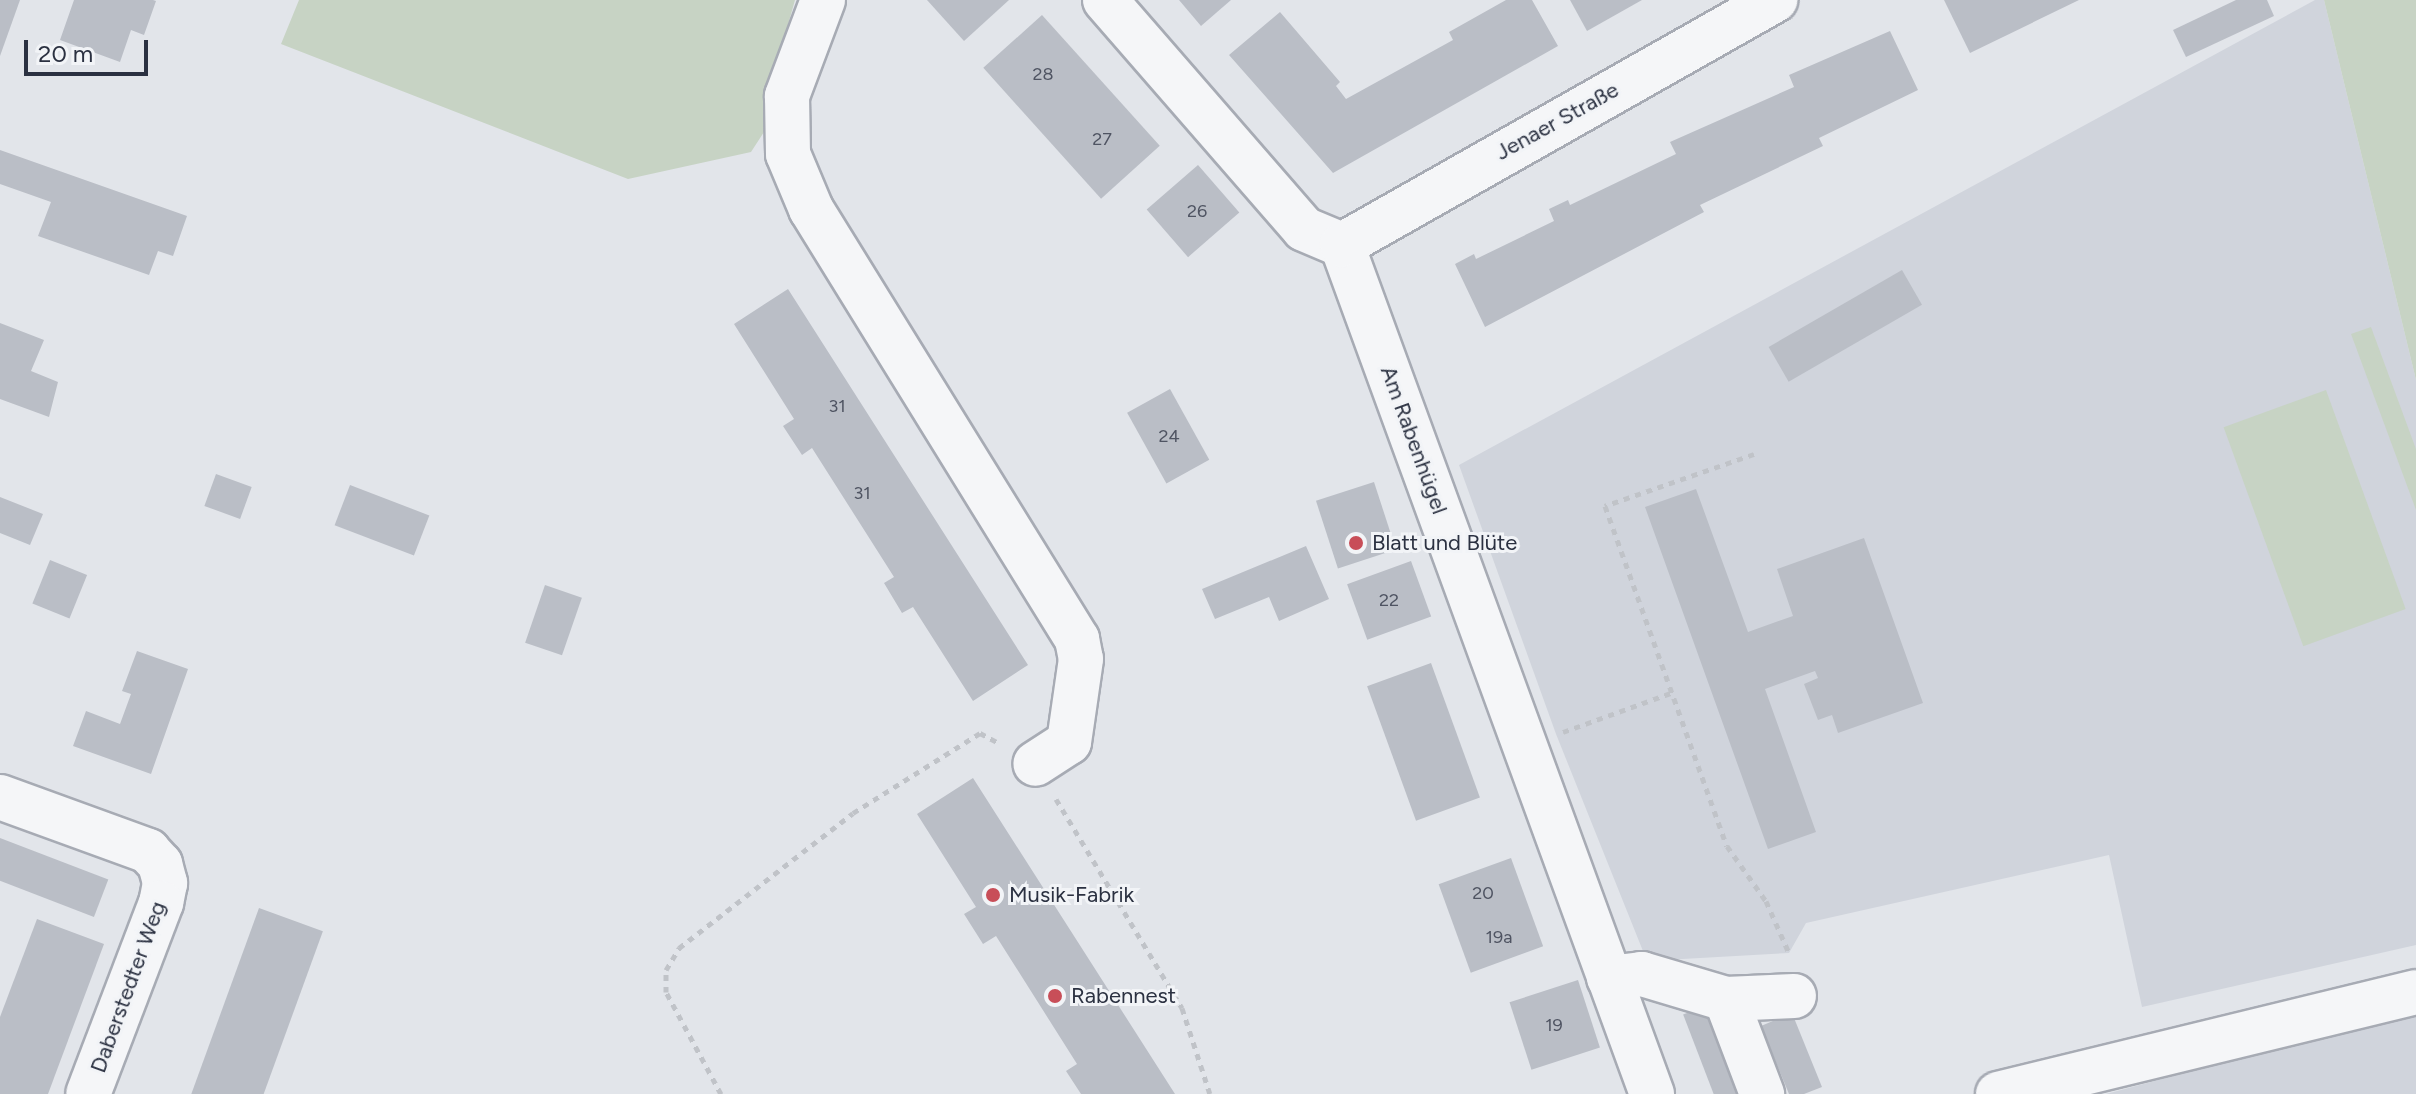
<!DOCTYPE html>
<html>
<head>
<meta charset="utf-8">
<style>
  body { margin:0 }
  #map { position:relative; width:2416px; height:1094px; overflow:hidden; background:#e2e5ea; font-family:Figtree,sans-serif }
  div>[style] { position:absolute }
  .built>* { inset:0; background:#d0d4dc }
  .green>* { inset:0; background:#c7d3c4; transform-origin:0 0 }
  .building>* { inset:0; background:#babec6; transform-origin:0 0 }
  .path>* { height:5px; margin-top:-2.5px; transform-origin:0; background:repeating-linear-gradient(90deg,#c0c3c8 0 6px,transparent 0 12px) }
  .roads { filter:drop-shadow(2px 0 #a7abb4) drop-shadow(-2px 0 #a7abb4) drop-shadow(0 2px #a7abb4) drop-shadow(0 -2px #a7abb4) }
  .minor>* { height:44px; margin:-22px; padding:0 22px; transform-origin:22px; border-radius:22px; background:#f5f6f8 }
  .dots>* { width:22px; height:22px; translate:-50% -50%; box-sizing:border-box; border:4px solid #f2f4f7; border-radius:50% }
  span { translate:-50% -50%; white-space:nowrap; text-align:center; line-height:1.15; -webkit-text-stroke:6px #f2f4f7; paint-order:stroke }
  .number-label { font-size:18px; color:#4f5462 }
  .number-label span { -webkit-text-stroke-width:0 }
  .street-label { font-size:22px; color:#2b3141 }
  .poi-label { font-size:22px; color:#2b3141 }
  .left { translate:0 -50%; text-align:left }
  .scale { position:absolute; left:24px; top:40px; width:124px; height:36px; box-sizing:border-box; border:4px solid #2b3141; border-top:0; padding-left:10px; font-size:24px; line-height:28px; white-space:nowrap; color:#2b3141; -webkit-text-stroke:6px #f2f4f7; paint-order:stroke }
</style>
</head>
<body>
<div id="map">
  <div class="built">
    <i style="clip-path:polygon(2315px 0,2324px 0,2416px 380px,2416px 945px,2142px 1007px,2109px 855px,1806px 923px,1789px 953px,1647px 961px,1556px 734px,1459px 465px)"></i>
    <i style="clip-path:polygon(2416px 1011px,2416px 1094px,2106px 1094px)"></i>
  </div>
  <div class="green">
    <i style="clip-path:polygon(299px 0,795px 0,764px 109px,766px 129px,751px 152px,628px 179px,281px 44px)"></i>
    <i style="clip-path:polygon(2324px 0,2416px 0,2416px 380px)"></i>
    <i style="clip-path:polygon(2371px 327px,2416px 449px,2416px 510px,2351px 334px)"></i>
    <i style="left:2326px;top:390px;width:233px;height:109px;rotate:70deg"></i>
  </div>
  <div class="building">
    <i style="clip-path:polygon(0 0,20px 0,0 56px)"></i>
    <i style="clip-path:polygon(74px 0,153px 0,156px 1px,144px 35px,131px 30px,120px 62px,60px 40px)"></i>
    <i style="clip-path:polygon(927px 0,1009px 0,964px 41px)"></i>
    <i style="clip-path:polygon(1179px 0,1231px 0,1201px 26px)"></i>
    <i style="clip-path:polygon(1506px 0,1532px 0,1558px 46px,1333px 173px,1229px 55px,1280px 12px,1340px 82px,1336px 86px,1346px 99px,1453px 40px,1449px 32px)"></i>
    <i style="clip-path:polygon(1570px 0,1642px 0,1587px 31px)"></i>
    <i style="clip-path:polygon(1944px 0,2079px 0,1970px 53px)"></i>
    <i style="clip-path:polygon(2236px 0,2267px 0,2274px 16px,2186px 57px,2173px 30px)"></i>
    <i style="left:1042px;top:15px;width:176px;height:79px;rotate:48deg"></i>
    <i style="clip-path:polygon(1890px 31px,1918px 90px,1819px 138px,1823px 146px,1700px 205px,1704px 212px,1485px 327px,1455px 264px,1474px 254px,1476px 259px,1554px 221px,1549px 209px,1568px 200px,1570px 205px,1676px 154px,1670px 142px,1794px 87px,1789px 75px)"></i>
    <i style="clip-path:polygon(0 150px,187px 216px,173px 256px,158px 251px,149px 275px,38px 236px,51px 202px,0 184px)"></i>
    <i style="left:1198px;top:165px;width:63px;height:68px;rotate:49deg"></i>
    <i style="left:1902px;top:270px;width:40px;height:154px;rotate:60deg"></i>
    <i style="clip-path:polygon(788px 289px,1028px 665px,973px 701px,913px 607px,902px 613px,884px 583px,894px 577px,812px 448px,802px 455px,783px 426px,794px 419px,734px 324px)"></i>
    <i style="clip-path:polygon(0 323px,44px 340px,31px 371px,58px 382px,49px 417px,0 399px)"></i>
    <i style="left:1170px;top:389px;width:81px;height:49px;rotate:61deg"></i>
    <i style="left:216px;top:474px;width:38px;height:34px;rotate:20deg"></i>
    <i style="left:1374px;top:482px;width:71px;height:61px;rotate:72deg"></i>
    <i style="left:350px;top:485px;width:85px;height:43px;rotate:21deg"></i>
    <i style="clip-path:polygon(1696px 489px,1748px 632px,1793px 616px,1777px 569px,1864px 538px,1923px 703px,1838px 733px,1832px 715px,1818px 720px,1804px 684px,1818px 678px,1815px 671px,1765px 689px,1816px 832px,1768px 849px,1645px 507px)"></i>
    <i style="clip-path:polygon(0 497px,43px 514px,30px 545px,0 533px)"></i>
    <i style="clip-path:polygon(1306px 546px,1329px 599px,1279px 621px,1269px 597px,1215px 619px,1202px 589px)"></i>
    <i style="left:50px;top:560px;width:40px;height:47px;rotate:22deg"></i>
    <i style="left:1411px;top:561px;width:59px;height:68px;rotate:70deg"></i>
    <i style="left:545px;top:585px;width:39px;height:61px;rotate:19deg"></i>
    <i style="clip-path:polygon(137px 651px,188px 669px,151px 774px,73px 746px,86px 711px,120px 724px,131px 694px,122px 691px)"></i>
    <i style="left:1431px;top:663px;width:143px;height:68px;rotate:70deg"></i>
    <i style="clip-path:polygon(973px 778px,1175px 1094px,1081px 1094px,1066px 1071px,1077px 1064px,996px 936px,983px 944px,964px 914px,976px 907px,917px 814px)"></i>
    <i style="left:0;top:838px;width:116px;height:40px;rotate:21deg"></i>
    <i style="left:1511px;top:858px;width:94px;height:77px;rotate:70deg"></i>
    <i style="left:259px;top:908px;width:68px;height:198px;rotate:20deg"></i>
    <i style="clip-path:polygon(37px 919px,104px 944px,48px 1094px,0 1094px,0 1017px)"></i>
    <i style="left:1578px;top:980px;width:71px;height:72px;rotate:72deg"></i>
    <i style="left:1713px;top:1003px;width:97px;height:32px;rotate:69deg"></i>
    <i style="clip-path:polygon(1792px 1013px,1822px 1087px,1804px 1094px,1789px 1094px,1761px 1026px)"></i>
  </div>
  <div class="path">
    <i style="left:1754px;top:454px;width:158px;rotate:160.8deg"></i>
    <i style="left:1605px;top:506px;width:361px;rotate:70.3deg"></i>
    <i style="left:1727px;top:846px;width:67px;rotate:54.7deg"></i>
    <i style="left:1766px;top:901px;width:57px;rotate:66.1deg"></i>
    <i style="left:1563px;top:732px;width:115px;rotate:-19.9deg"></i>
    <i style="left:1056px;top:799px;width:244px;rotate:58.9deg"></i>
    <i style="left:1182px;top:1008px;width:90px;rotate:72deg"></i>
    <i style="left:721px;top:1094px;width:116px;rotate:-118.3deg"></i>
    <i style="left:666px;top:992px;width:22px;rotate:-90deg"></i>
    <i style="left:666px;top:970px;width:26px;rotate:-59deg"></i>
    <i style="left:679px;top:948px;width:220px;rotate:-37.8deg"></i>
    <i style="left:853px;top:813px;width:150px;rotate:-32.2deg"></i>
    <i style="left:980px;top:733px;width:21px;rotate:28deg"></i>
  </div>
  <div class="roads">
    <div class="minor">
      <i style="left:823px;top:0;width:103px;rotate:110.6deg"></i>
      <i style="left:787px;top:96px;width:58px;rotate:89deg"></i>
      <i style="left:788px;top:154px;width:60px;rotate:67.3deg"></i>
      <i style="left:811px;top:209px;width:506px;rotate:58.26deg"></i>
      <i style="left:1077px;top:639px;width:20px;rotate:79deg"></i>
      <i style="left:1081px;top:659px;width:84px;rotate:98.2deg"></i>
      <i style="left:1069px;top:742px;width:40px;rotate:147.1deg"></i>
      <i style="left:1105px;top:0;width:303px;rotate:49deg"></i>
      <i style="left:1304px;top:229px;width:41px;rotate:22.8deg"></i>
      <i style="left:1342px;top:245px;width:904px;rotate:69.94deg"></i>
      <i style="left:1342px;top:245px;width:498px;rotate:-29.5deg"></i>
      <i style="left:0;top:797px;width:158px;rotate:20deg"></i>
      <i style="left:148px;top:851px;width:18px;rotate:47deg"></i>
      <i style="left:160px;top:864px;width:20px;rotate:75deg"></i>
      <i style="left:165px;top:883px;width:20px;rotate:101deg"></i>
      <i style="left:161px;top:903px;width:204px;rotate:110.9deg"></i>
      <i style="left:1609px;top:978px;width:33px;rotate:-7deg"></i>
      <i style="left:1642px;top:974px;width:88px;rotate:16.6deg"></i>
      <i style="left:1726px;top:999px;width:68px;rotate:-2.5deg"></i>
      <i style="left:1726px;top:999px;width:102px;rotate:69.2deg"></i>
      <i style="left:1998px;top:1094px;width:430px;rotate:-13.7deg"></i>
    </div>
  </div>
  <div class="dots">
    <i style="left:1356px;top:543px;background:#c84e58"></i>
    <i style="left:993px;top:895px;background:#c84e58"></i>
    <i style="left:1055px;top:996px;background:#c84e58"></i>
  </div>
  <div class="number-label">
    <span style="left:1043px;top:74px">28</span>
    <span style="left:1102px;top:139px">27</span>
    <span style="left:1197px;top:211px">26</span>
    <span style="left:837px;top:406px">31</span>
    <span style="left:1169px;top:436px">24</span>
    <span style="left:862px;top:493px">31</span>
    <span style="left:1389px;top:600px">22</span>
    <span style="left:1483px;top:893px">20</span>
    <span style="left:1499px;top:937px">19a</span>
    <span style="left:1554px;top:1025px">19</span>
  </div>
  <div class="street-label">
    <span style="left:1557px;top:121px;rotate:-29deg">Jenaer Straße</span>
    <span style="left:1414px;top:440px;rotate:70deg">Am Rabenhügel</span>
    <span style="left:128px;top:987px;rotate:-70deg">Daberstedter Weg</span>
  </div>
  <div class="poi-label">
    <span class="left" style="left:1372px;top:543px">Blatt und Blüte</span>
    <span class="left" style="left:1009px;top:895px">Musik-Fabrik</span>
    <span class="left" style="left:1071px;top:996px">Rabennest</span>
  </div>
  <div class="scale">20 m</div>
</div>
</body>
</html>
